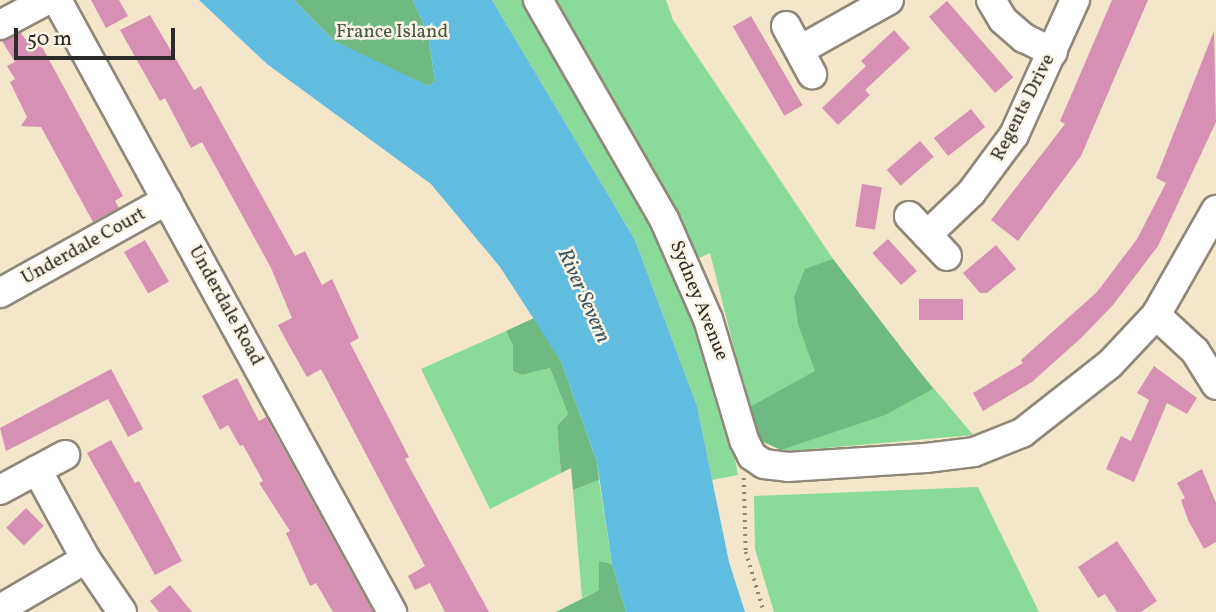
<!DOCTYPE html>
<html>
<head>
<meta charset="utf-8">
<style>
  body { margin:0 }
  #map { position:relative; width:1216px; height:612px; overflow:hidden; background:#f3e6ca; font-family:Vollkorn,serif }
  div>[style] { position:absolute }
  .green>* { inset:0; background:#8ada9a }
  .forest>* { inset:0; background:#6fba82 }
  .water>* { inset:0; background:#61bddf }
  .building>* { inset:0; background:#d590b3; transform-origin:0 0 }
  .path>* { height:3.5px; margin-top:-1.75px; transform-origin:0; background:repeating-linear-gradient(90deg,#8f887a 0 2px,transparent 0 7px) }
  .roads { filter:drop-shadow(2px 0 #8f887a) drop-shadow(-2px 0 #8f887a) drop-shadow(0 2px #8f887a) drop-shadow(0 -2px #8f887a) }
  .minor>* { height:28px; margin:-14px; padding:0 14px; transform-origin:14px; border-radius:14px; background:#fff }
  span { translate:-50% -50%; white-space:nowrap; text-align:center; line-height:1.15; -webkit-text-stroke:5px #fcf5e5; paint-order:stroke }
  .park-label { font-size:19px; color:#435747 }
  .street-label { font-size:19px; color:#2b2b2b }
  .water-label { font-size:21px; color:#3b5761; font-style:italic }
  .scale { position:absolute; left:14px; top:28px; width:161px; height:32px; box-sizing:border-box; border:4px solid #2b2b2b; border-top:0; padding-left:9px; font-size:21px; line-height:24px; white-space:nowrap; color:#2b2b2b; -webkit-text-stroke:5px #fcf5e5; paint-order:stroke }
</style>
</head>
<body>
<div id="map">
  <div class="green">
    <i style="clip-path:polygon(492px 0,527px 0,664px 240px,723px 398px,738px 475px,712px 480px,697px 406px,635px 240px)"></i>
    <i style="clip-path:polygon(546px 0,666px 0,673px 20px,833px 259px,879px 323px,973px 435px,802px 450px,781px 450px,764px 442px,755px 431px,710px 253px,693px 261px)"></i>
    <i style="clip-path:polygon(506px 331px,513px 346px,513px 371px,522px 375px,550px 368px,568px 414px,557px 426px,561px 473px,490px 509px,421px 369px)"></i>
    <i style="clip-path:polygon(599px 480px,612px 564px,599px 561px,599px 590px,582px 598px,573px 490px)"></i>
    <i style="clip-path:polygon(978px 487px,1039px 612px,774px 612px,755px 549px,754px 496px)"></i>
  </div>
  <div class="forest">
    <i style="clip-path:polygon(294px 0,413px 0,428px 34px,435px 81px,429px 86px,404px 77px,334px 41px)"></i>
    <i style="clip-path:polygon(833px 259px,933px 389px,885px 415px,781px 450px,764px 442px,755px 431px,750px 407px,815px 371px,798px 324px,794px 297px,805px 269px)"></i>
    <i style="clip-path:polygon(534px 318px,561px 361px,597px 462px,599px 480px,573px 490px,571px 468px,561px 473px,557px 426px,568px 414px,550px 368px,522px 375px,513px 371px,513px 346px,506px 331px)"></i>
    <i style="clip-path:polygon(599px 561px,612px 564px,626px 612px,556px 612px,599px 590px)"></i>
  </div>
  <div class="water">
    <i style="clip-path:polygon(199px 0,294px 0,334px 41px,429px 86px,435px 81px,428px 34px,413px 0,492px 0,635px 240px,697px 406px,729px 562px,745px 612px,626px 612px,612px 564px,597px 462px,561px 361px,500px 267px,431px 184px,267px 64px)"></i>
  </div>
  <div class="building">
    <i style="clip-path:polygon(91px 0,119px 0,128px 16px,106px 28px)"></i>
    <i style="clip-path:polygon(1112px 0,1148px 0,1081px 156px,1018px 241px,991px 220px,1065px 124px,1060px 121px)"></i>
    <i style="left:947px;top:1px;width:101px;height:24px;rotate:49deg"></i>
    <i style="clip-path:polygon(150px 15px,194px 90px,201px 86px,295px 256px,305px 251px,322px 285px,332px 279px,359px 338px,350px 343px,409px 457px,405px 459px,489px 612px,445px 612px,430px 583px,415px 590px,408px 576px,425px 566px,321px 369px,307px 377px,287px 342px,278px 325px,292px 318px,271px 268px,202px 142px,191px 148px,165px 98px,160px 101px,120px 30px)"></i>
    <i style="left:751px;top:16px;width:103px;height:21px;rotate:60deg"></i>
    <i style="clip-path:polygon(894px 30px,910px 48px,865px 90px,870px 95px,838px 125px,822px 108px,866px 66px,861px 61px)"></i>
    <i style="clip-path:polygon(1214px 31px,1216px 122px,1158px 246px,1113px 305px,1081px 338px,1032px 382px,983px 411px,973px 393px,1023px 363px,1021px 360px,1097px 292px,1137px 239px,1166px 183px,1156px 178px)"></i>
    <i style="clip-path:polygon(21px 33px,25px 39px,35px 34px,123px 196px,115px 201px,119px 208px,93px 222px,41px 127px,21px 126px,27px 117px,10px 82px,15px 79px,7px 66px,15px 62px,2px 41px)"></i>
    <i style="left:971px;top:109px;width:23px;height:47px;rotate:52deg"></i>
    <i style="left:920px;top:141px;width:21px;height:44px;rotate:49deg"></i>
    <i style="left:862px;top:184px;width:20px;height:43px;rotate:9deg"></i>
    <i style="left:888px;top:239px;width:43px;height:21px;rotate:48deg"></i>
    <i style="left:145px;top:240px;width:48px;height:24px;rotate:60deg"></i>
    <i style="clip-path:polygon(996px 245px,1016px 269px,987px 293px,980px 293px,963px 273px)"></i>
    <i style="left:919px;top:299px;width:44px;height:21px"></i>
    <i style="clip-path:polygon(1154px 366px,1197px 398px,1187px 414px,1167px 403px,1134px 482px,1106px 469px,1121px 436px,1131px 441px,1149px 400px,1137px 393px)"></i>
    <i style="clip-path:polygon(111px 369px,143px 429px,128px 437px,108px 399px,6px 451px,0 428px)"></i>
    <i style="clip-path:polygon(237px 378px,259px 421px,266px 417px,373px 612px,333px 612px,316px 583px,310px 586px,286px 533px,290px 531px,259px 483px,263px 481px,243px 445px,240px 446px,228px 425px,220px 430px,202px 396px)"></i>
    <i style="clip-path:polygon(111px 440px,135px 483px,139px 481px,182px 561px,155px 575px,87px 453px)"></i>
    <i style="clip-path:polygon(1202px 469px,1216px 503px,1216px 542px,1204px 549px,1188px 520px,1181px 500px,1185px 498px,1177px 483px)"></i>
    <i style="left:26px;top:508px;width:25px;height:28px;rotate:45deg"></i>
    <i style="clip-path:polygon(1117px 541px,1157px 601px,1141px 612px,1117px 612px,1105px 594px,1098px 598px,1078px 567px)"></i>
    <i style="clip-path:polygon(170px 585px,192px 612px,159px 612px,150px 601px)"></i>
  </div>
  <div class="path">
    <i style="left:744px;top:478px;width:74px;rotate:88.5deg"></i>
    <i style="left:746px;top:552px;width:63px;rotate:73.3deg"></i>
  </div>
  <div class="roads">
    <div class="minor">
      <i style="left:57px;top:0;width:698px;rotate:61.3deg"></i>
      <i style="left:538px;top:0;width:253px;rotate:60.1deg"></i>
      <i style="left:664px;top:219px;width:109px;rotate:66.3deg"></i>
      <i style="left:708px;top:319px;width:126px;rotate:73.4deg"></i>
      <i style="left:744px;top:440px;width:18px;rotate:63deg"></i>
      <i style="left:752px;top:456px;width:14px;rotate:34deg"></i>
      <i style="left:764px;top:464px;width:24px;rotate:7deg"></i>
      <i style="left:788px;top:467px;width:138px;rotate:-3.7deg"></i>
      <i style="left:926px;top:458px;width:48px;rotate:-7.1deg"></i>
      <i style="left:974px;top:452px;width:52px;rotate:-21.6deg"></i>
      <i style="left:1022px;top:433px;width:112px;rotate:-38.1deg"></i>
      <i style="left:1110px;top:364px;width:67px;rotate:-46.8deg"></i>
      <i style="left:1156px;top:315px;width:121px;rotate:-60.3deg"></i>
      <i style="left:991px;top:0;width:23px;rotate:59deg"></i>
      <i style="left:1003px;top:20px;width:28px;rotate:41deg"></i>
      <i style="left:1024px;top:38px;width:32px;rotate:26deg"></i>
      <i style="left:0;top:25px;width:53px;rotate:-28deg"></i>
      <i style="left:786px;top:26px;width:55px;rotate:61.6deg"></i>
      <i style="left:800px;top:50px;width:102px;rotate:-29.3deg"></i>
      <i style="left:909px;top:216px;width:55px;rotate:46.5deg"></i>
      <i style="left:927px;top:235px;width:61px;rotate:-43.7deg"></i>
      <i style="left:971px;top:193px;width:72px;rotate:-53.4deg"></i>
      <i style="left:1014px;top:135px;width:148px;rotate:-65.7deg"></i>
      <i style="left:0;top:293px;width:191px;rotate:-29.1deg"></i>
      <i style="left:1156px;top:315px;width:53px;rotate:42.7deg"></i>
      <i style="left:1195px;top:351px;width:40px;rotate:58deg"></i>
      <i style="left:37px;top:470px;width:32px;rotate:-28deg"></i>
      <i style="left:0;top:490px;width:42px;rotate:-28.4deg"></i>
      <i style="left:37px;top:470px;width:102px;rotate:61.2deg"></i>
      <i style="left:86px;top:559px;width:64px;rotate:55.8deg"></i>
      <i style="left:0;top:609px;width:99px;rotate:-30.2deg"></i>
    </div>
  </div>
  <div class="park-label">
    <span style="left:392px;top:33px">France Island</span>
  </div>
  <div class="street-label">
    <span style="left:1024px;top:108px;rotate:-63deg">Regents Drive</span>
    <span style="left:84px;top:247px;rotate:-29deg">Underdale Court</span>
    <span style="left:698px;top:301px;rotate:68deg">Sydney Avenue</span>
    <span style="left:225px;top:306px;rotate:61deg">Underdale Road</span>
  </div>
  <div class="water-label">
    <span style="left:583px;top:296px;rotate:66deg">River Severn</span>
  </div>
  <div class="scale">50 m</div>
</div>
</body>
</html>
